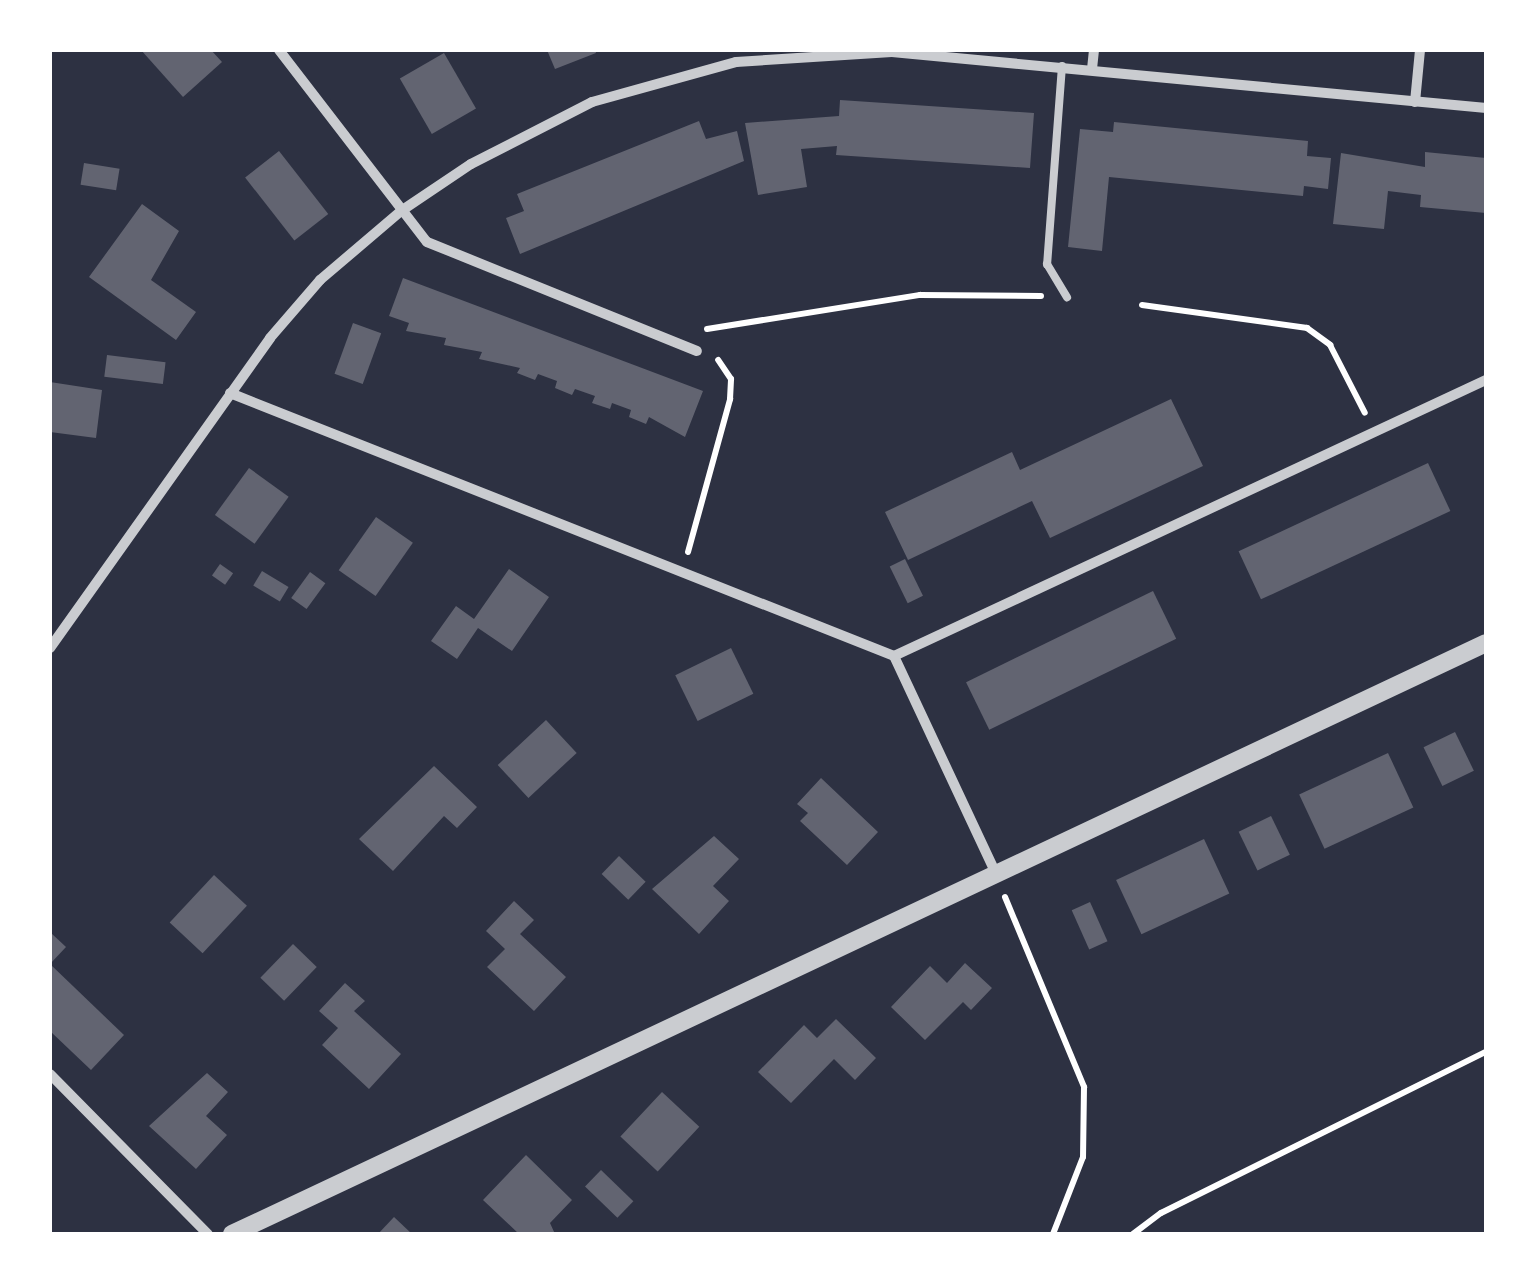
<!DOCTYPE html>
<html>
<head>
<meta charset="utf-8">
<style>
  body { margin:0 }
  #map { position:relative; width:1536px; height:1284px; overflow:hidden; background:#2d3142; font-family:"Titillium Web",sans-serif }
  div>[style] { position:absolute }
  .building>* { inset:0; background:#626471; transform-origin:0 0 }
  .path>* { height:6px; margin:-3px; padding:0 3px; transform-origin:3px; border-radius:3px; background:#fff }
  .service>* { height:8px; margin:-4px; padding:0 4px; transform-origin:4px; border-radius:4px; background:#caccd0 }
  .minor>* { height:10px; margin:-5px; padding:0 5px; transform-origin:5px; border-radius:5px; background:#caccd0 }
  .tertiary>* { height:18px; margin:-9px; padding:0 9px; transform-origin:9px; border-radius:9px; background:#caccd0 }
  span { translate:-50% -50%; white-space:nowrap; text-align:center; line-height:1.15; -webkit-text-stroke:10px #fff; paint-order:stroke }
  .frame { position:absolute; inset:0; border:52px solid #fff; pointer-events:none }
</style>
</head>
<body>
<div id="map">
  <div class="building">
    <i style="clip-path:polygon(141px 50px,211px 50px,222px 62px,183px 97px)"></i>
    <i style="clip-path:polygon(547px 50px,595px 50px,596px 53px,555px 69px)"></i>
    <i style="left:444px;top:53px;width:64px;height:51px;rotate:60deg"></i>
    <i style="clip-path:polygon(840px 100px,1034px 113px,1030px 168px,836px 155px,837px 146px,801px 149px,807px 187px,758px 195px,745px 123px,839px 116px)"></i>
    <i style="clip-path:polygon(699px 121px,706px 139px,737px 131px,744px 161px,520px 254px,506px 218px,524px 211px,517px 194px)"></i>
    <i style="clip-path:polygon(1114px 122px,1308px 141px,1307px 156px,1331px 158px,1328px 189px,1304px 186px,1303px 196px,1109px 177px,1102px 251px,1068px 247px,1080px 129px,1113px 132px)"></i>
    <i style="left:279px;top:151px;width:80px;height:43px;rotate:52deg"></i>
    <i style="clip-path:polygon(1425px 152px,1486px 158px,1486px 213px,1420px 207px,1421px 195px,1388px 191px,1384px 229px,1333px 224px,1341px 153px,1425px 167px)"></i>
    <i style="left:84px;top:163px;width:36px;height:22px;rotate:9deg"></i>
    <i style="clip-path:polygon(142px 204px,179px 231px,151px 280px,196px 312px,176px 340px,89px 277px)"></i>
    <i style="clip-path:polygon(403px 278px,703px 391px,685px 437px,649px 417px,646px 424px,629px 417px,631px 410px,612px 403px,610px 409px,592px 403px,595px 396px,575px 389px,572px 395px,555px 388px,557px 381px,538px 374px,535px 380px,517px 373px,520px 368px,479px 359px,482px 352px,444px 345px,446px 338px,406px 331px,409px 323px,389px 316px)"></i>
    <i style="left:353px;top:323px;width:30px;height:54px;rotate:20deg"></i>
    <i style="left:107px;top:355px;width:59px;height:22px;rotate:7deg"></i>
    <i style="clip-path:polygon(50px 382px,102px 390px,96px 438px,50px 432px)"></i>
    <i style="clip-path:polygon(1171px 399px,1203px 466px,1050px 538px,1032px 501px,908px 560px,885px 512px,1012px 452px,1020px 470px)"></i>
    <i style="left:1428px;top:463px;width:53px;height:209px;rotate:65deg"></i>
    <i style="left:249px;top:468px;width:49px;height:58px;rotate:36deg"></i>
    <i style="left:376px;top:517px;width:45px;height:65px;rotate:35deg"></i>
    <i style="left:905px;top:559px;width:41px;height:17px;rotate:64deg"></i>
    <i style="left:220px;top:564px;width:16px;height:14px;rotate:35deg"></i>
    <i style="clip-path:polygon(509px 569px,549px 597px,512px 651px,478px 628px,457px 659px,431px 641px,456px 606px,474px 619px)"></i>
    <i style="left:262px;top:571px;width:31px;height:17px;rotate:31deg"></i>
    <i style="left:310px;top:572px;width:19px;height:32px;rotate:36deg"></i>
    <i style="left:1153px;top:591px;width:53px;height:208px;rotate:64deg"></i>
    <i style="left:731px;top:648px;width:51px;height:62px;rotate:64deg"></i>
    <i style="left:546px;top:720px;width:45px;height:66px;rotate:47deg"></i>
    <i style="left:1455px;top:732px;width:43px;height:35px;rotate:64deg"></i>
    <i style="left:1388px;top:753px;width:60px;height:98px;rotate:65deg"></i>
    <i style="clip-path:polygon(434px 766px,477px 807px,457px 828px,444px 816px,393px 871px,359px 839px)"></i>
    <i style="clip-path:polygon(821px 778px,878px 832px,847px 865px,800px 821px,808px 813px,797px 804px)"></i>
    <i style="left:1271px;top:816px;width:43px;height:36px;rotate:64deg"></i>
    <i style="clip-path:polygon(714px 836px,739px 859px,713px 886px,729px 901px,699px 934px,652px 889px)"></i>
    <i style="left:1204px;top:839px;width:60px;height:97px;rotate:65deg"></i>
    <i style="left:619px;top:856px;width:37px;height:25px;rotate:44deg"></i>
    <i style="left:214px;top:875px;width:45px;height:65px;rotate:43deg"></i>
    <i style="clip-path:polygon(514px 901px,534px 920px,520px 934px,566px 977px,534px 1011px,487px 967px,505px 949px,486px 931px)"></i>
    <i style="left:1090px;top:902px;width:43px;height:20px;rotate:66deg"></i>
    <i style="clip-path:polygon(50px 932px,66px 947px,50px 964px)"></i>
    <i style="left:293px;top:944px;width:33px;height:47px;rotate:44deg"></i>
    <i style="clip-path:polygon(965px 963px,992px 988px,971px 1010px,963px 1002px,925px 1040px,891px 1007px,930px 966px,947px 983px)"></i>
    <i style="clip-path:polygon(50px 964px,124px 1035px,91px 1070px,50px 1031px)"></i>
    <i style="clip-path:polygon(345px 983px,365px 1001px,354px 1011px,401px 1054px,369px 1089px,322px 1045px,338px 1028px,319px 1011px)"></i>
    <i style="clip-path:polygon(836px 1019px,876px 1058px,855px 1080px,834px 1059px,791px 1103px,758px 1072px,804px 1025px,817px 1038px)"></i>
    <i style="clip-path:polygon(207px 1073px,228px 1092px,206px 1116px,227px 1135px,196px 1169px,149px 1126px)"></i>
    <i style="left:662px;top:1092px;width:51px;height:61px;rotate:43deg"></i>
    <i style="clip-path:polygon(526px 1155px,572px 1200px,550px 1223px,555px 1234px,519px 1234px,483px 1200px)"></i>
    <i style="left:601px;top:1170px;width:45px;height:23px;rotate:44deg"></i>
    <i style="clip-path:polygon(394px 1217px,412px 1234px,378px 1234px)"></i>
  </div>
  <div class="path">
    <i style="left:1142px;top:305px;width:167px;rotate:7.9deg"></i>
    <i style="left:1307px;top:328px;width:29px;rotate:36deg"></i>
    <i style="left:1330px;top:345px;width:76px;rotate:62.8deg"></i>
    <i style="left:707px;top:329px;width:216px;rotate:-9.1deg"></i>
    <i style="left:920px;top:295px;width:121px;rotate:0.5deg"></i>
    <i style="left:688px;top:552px;width:159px;rotate:-74.6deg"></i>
    <i style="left:730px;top:399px;width:20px;rotate:-87deg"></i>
    <i style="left:731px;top:379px;width:23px;rotate:-124deg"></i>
    <i style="left:1005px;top:897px;width:206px;rotate:67.4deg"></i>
    <i style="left:1084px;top:1087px;width:70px;rotate:90.8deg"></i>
    <i style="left:1083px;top:1157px;width:83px;rotate:111.3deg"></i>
    <i style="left:1133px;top:1234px;width:35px;rotate:-37deg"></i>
    <i style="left:1161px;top:1213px;width:363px;rotate:-26.4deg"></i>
  </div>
  <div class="service">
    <i style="left:1062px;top:66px;width:199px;rotate:94.3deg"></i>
    <i style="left:1047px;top:264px;width:39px;rotate:59deg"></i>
  </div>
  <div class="minor">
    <i style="left:279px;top:50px;width:242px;rotate:52.4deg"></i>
    <i style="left:427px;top:242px;width:291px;rotate:22deg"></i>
    <i style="left:1092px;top:69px;width:19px;rotate:-84deg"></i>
    <i style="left:1415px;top:102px;width:52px;rotate:-84.5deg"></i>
    <i style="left:230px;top:393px;width:714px;rotate:21.61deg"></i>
    <i style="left:894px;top:656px;width:241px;rotate:64.9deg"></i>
    <i style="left:50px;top:648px;width:380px;rotate:-54.6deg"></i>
    <i style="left:270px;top:338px;width:77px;rotate:-49.2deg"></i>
    <i style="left:320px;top:280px;width:106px;rotate:-40.4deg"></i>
    <i style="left:401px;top:211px;width:84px;rotate:-33.9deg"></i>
    <i style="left:471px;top:164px;width:136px;rotate:-27.1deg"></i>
    <i style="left:592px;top:102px;width:149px;rotate:-15.5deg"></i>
    <i style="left:736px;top:62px;width:156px;rotate:-3.7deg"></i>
    <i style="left:892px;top:52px;width:597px;rotate:5.39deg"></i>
    <i style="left:894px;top:656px;width:653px;rotate:-25deg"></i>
    <i style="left:50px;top:1074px;width:225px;rotate:45.4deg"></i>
  </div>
  <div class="tertiary">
    <i style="left:232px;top:1234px;width:1386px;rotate:-25.23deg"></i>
  </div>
  <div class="frame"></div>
</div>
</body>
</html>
